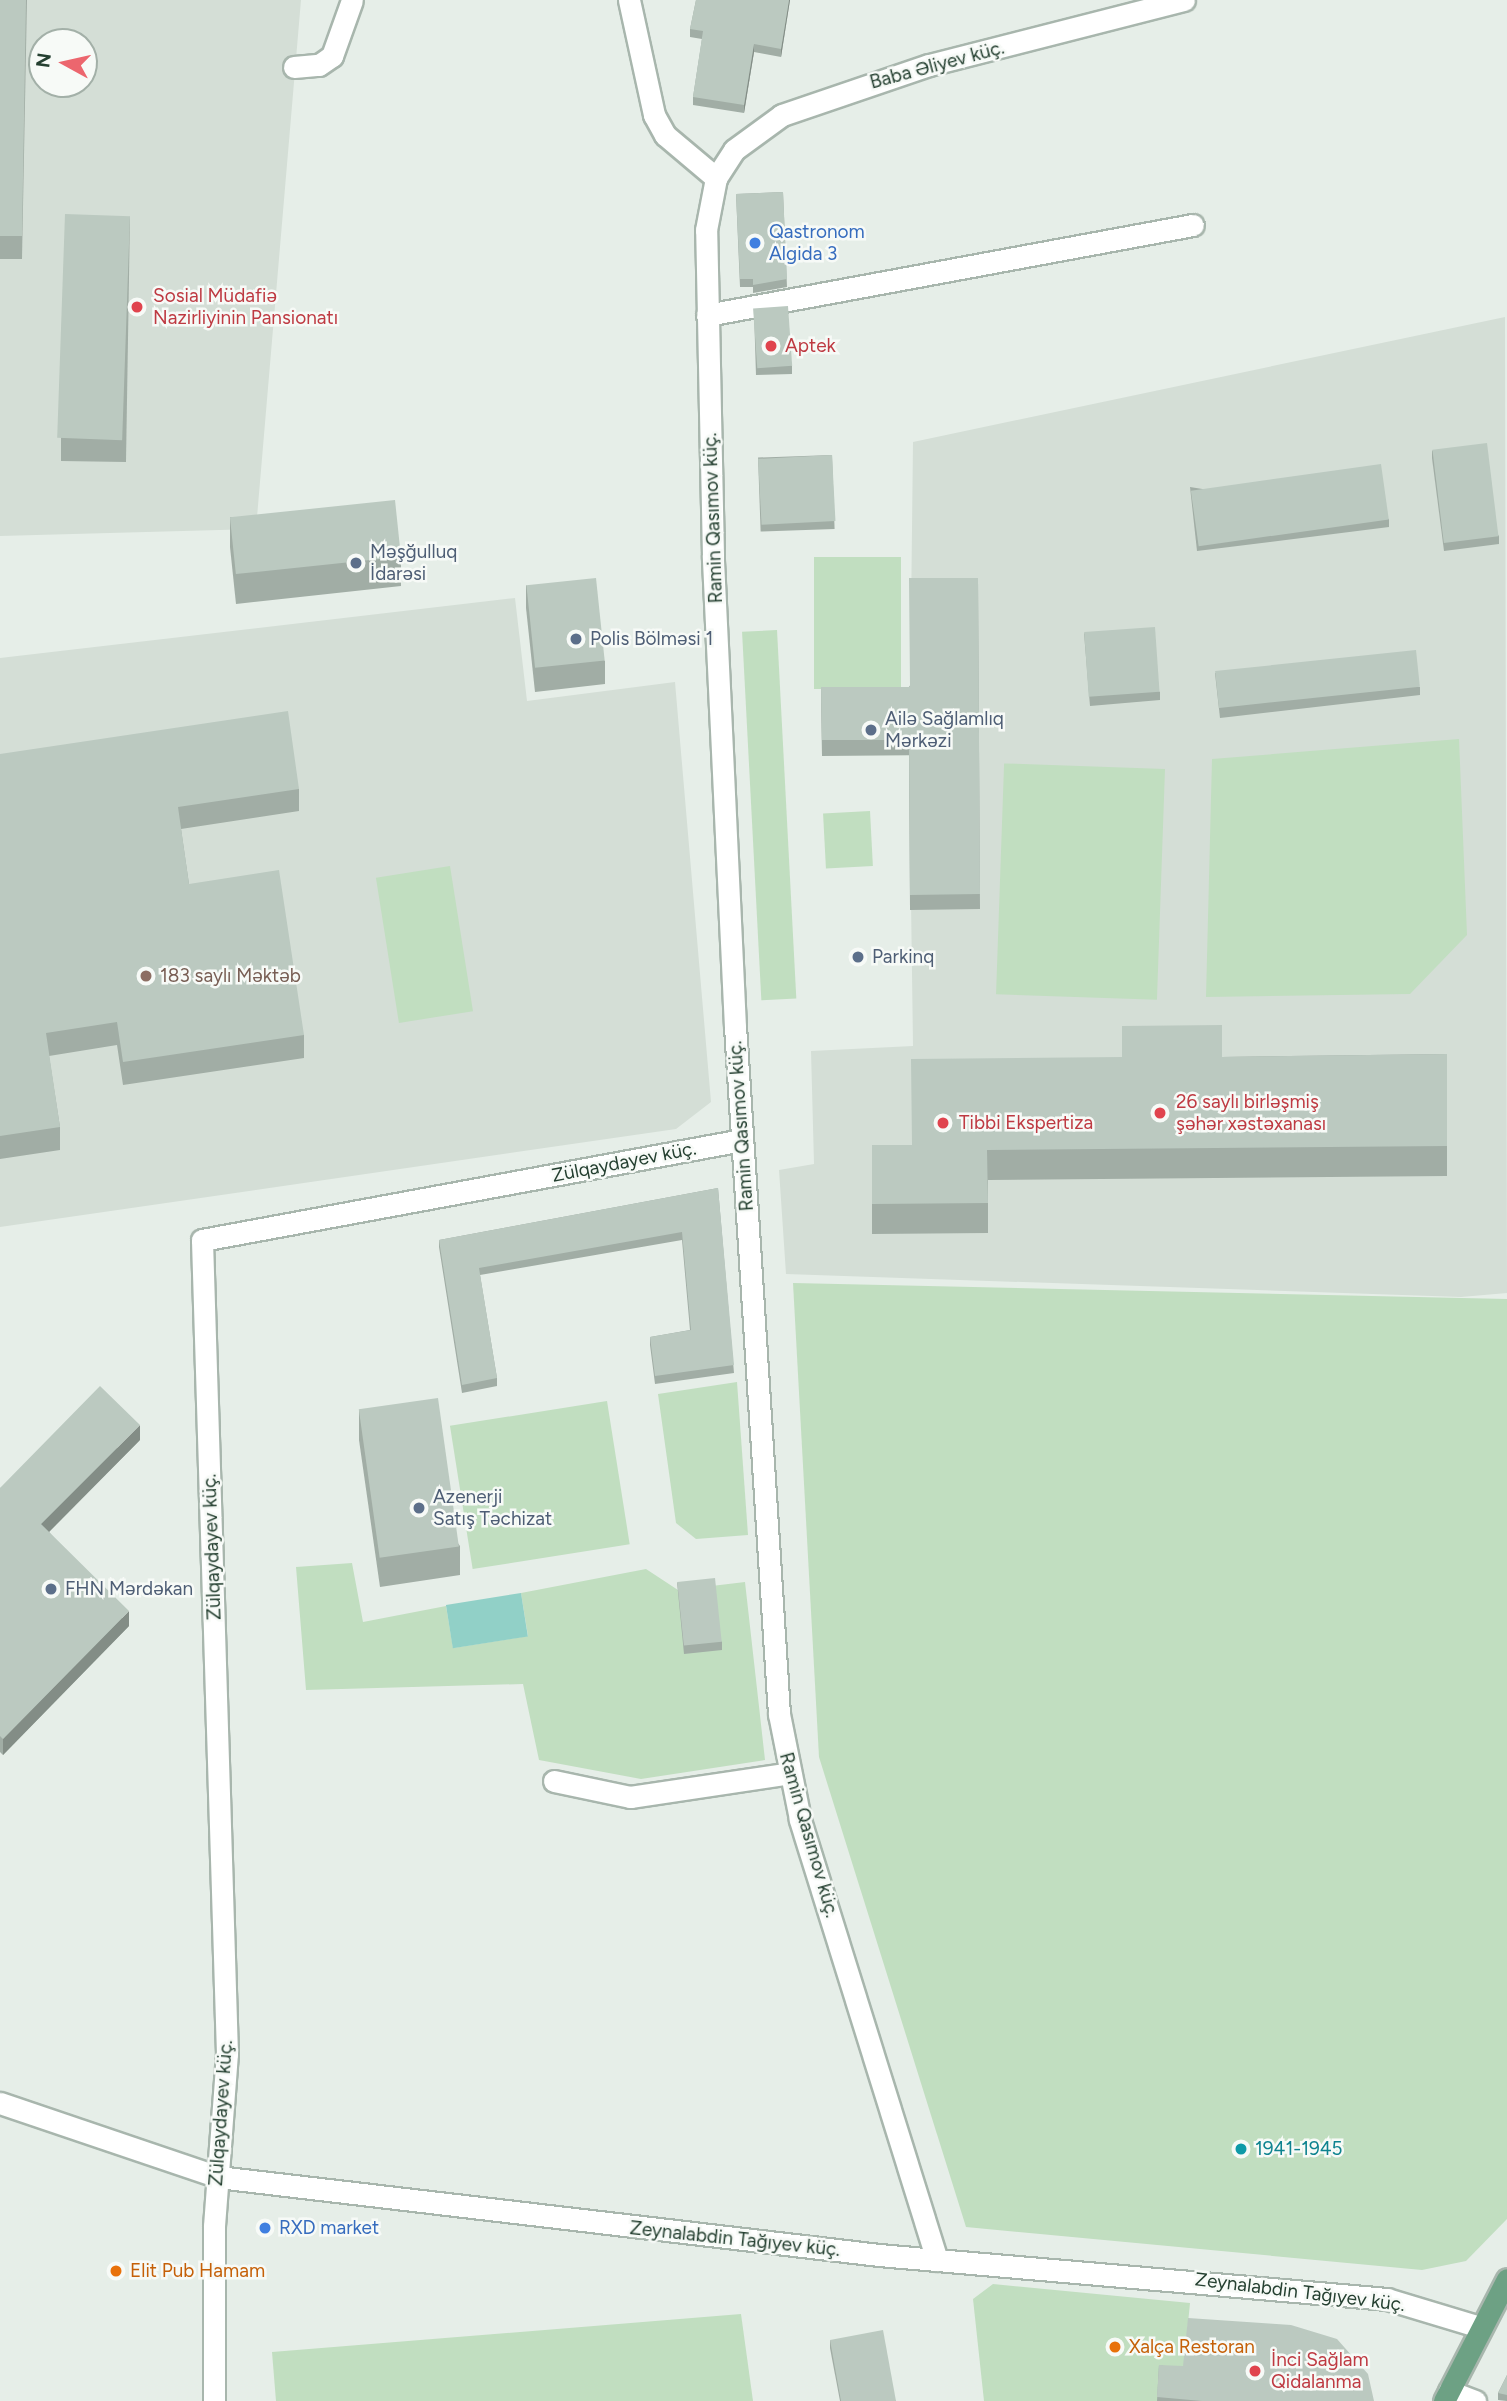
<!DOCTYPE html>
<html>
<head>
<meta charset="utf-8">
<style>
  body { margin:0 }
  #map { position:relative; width:1507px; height:2401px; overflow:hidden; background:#e6eee8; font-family:Figtree,sans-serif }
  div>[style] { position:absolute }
  .built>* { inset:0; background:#d4ded6 }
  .green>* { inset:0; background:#c1dec0; transform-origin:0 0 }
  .water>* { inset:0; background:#91d0c7; transform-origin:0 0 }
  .roads { filter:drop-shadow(2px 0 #a8b6ad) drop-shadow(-2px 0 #a8b6ad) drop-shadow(0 2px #a8b6ad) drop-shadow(0 -2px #a8b6ad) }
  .street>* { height:21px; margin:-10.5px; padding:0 10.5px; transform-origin:10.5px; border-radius:10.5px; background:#fff }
  .secondary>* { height:21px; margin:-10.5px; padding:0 10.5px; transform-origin:10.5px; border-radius:10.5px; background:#fff }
  .primary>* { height:21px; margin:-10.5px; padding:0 10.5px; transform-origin:10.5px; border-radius:10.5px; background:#6da184 }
  .wall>* { inset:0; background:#a1ada5; transform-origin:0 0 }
  .shaded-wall>* { inset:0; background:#838d86 }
  .building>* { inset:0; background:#bbc9c0; transform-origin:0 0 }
  .dots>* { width:19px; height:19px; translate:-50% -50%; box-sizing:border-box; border:4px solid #f7faf7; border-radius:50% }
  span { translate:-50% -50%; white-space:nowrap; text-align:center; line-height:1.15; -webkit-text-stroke:5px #f7faf7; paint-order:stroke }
  .street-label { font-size:19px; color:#254031 }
  .shop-label { font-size:19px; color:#366cbe }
  .left { translate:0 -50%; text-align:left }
  .health-label { font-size:19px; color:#be3a42 }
  .service-label { font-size:19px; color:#4e5e75 }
  .education-label { font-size:19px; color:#785e54 }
  .culture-label { font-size:19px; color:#0d838f }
  .food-label { font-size:19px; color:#c56008 }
  .north { position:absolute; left:28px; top:28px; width:70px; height:70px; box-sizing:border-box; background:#f7faf7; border:2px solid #a3b0a8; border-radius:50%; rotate:278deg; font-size:19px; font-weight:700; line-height:28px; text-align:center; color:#254031 }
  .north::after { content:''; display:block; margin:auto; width:24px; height:32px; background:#ec666e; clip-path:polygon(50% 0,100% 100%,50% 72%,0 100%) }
</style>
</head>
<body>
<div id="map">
  <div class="built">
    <i style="clip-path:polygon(evenodd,0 0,301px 0,256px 529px,0 536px,0 0,42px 42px,84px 42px,84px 84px,42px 84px,42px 42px)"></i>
    <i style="clip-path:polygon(1505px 317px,1507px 1293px,1461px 1297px,786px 1274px,779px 1170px,814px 1164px,811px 1051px,913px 1046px,909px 756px,822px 756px,821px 703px,910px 702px,913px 442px)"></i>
    <i style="clip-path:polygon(515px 598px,527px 701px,675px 682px,711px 1102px,676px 1129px,0 1227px,0 658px)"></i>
  </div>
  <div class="green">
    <i style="left:901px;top:557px;width:132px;height:87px;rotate:90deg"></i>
    <i style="left:777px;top:630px;width:369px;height:35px;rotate:87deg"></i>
    <i style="clip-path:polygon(1459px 739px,1467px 935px,1410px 994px,1206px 997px,1212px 759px)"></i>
    <i style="left:1165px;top:769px;width:231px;height:161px;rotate:92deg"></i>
    <i style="left:870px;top:811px;width:55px;height:47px;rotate:87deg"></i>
    <i style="left:450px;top:866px;width:147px;height:75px;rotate:81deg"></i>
    <i style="clip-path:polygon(793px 1283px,1507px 1299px,1507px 2219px,1466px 2261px,1422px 2270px,966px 2227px,819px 1757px)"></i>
    <i style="clip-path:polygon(737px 1382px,748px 1535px,696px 1539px,676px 1523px,658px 1394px)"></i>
    <i style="left:607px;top:1401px;width:145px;height:159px;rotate:81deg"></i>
    <i style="clip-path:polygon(352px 1563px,363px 1622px,446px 1606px,453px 1648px,528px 1636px,521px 1593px,646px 1569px,678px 1590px,745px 1582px,765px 1760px,641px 1779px,539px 1760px,523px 1684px,306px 1690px,296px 1567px)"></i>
    <i style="clip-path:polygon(993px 2284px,1190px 2303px,1183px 2374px,1157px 2401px,984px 2401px,973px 2299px)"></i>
    <i style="clip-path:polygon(741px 2314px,753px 2401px,276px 2401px,272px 2352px)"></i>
  </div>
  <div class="water">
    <i style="left:521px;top:1593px;width:44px;height:76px;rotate:81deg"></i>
  </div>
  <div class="roads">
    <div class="street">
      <i style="left:629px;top:0;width:118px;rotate:77.7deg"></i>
      <i style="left:654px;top:115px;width:23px;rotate:61deg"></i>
      <i style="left:665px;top:135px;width:67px;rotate:40.1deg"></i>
      <i style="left:294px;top:67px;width:25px;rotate:-5deg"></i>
      <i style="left:319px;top:65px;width:16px;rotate:-35deg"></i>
      <i style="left:332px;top:56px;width:59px;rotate:-70.3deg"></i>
      <i style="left:707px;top:315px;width:494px;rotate:-10.5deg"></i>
      <i style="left:554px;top:1781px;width:78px;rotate:11.9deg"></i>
      <i style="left:630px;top:1797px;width:162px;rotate:-8.5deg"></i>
      <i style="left:1449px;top:2391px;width:28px;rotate:21deg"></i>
      <i style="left:214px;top:2401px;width:175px;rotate:-90deg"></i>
      <i style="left:214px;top:2226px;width:172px;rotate:-85.7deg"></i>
      <i style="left:227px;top:2054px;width:814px;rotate:-91.76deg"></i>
      <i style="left:202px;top:1240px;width:549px;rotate:-10.49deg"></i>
    </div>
    <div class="secondary">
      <i style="left:0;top:2103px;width:230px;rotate:18.7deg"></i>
      <i style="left:218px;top:2177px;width:666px;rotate:6.73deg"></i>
      <i style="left:879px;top:2255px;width:510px;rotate:4.95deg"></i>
      <i style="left:1387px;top:2299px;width:97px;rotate:16.8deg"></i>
      <i style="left:937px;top:2260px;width:462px;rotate:-107.3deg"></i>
      <i style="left:800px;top:1819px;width:107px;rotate:-101.3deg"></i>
      <i style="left:779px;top:1714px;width:688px;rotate:-93.66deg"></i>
      <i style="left:735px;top:1027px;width:472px;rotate:-92.7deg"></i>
      <i style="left:713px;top:556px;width:326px;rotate:-91.2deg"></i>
      <i style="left:706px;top:230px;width:53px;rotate:-79.1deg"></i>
      <i style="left:716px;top:178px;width:33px;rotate:-57deg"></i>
      <i style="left:734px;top:150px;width:59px;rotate:-36.1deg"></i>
      <i style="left:782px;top:115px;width:155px;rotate:-18.8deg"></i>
      <i style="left:929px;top:65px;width:263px;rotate:-14.3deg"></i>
    </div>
    <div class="primary">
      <i style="left:1444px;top:2401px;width:137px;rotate:-62.7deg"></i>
    </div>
  </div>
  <div class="wall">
    <i style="clip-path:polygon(0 0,27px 0,22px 259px,0 259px)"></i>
    <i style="clip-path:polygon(696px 0,790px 0,781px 57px,754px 52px,744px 113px,693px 105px,693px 97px,702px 39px,690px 37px,690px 29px)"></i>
    <i style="clip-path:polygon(783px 192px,787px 287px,753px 293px,753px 287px,740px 287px,736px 194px)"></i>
    <i style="clip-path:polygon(130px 216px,126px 462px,61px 461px,61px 438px)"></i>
    <i style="clip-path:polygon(754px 312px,792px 366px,792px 374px,756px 375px)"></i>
    <i style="clip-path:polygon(1432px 450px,1499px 536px,1499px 544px,1444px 551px,1432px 458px)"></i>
    <i style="left:832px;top:455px;width:74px;height:74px;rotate:88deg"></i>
    <i style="clip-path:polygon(1190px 487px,1389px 519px,1389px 527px,1197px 551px)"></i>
    <i style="clip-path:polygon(230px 517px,401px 557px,401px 586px,236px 604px,230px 547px)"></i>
    <i style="clip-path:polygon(978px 578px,980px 909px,910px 910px,909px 755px,822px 756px,821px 687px,909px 687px)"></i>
    <i style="clip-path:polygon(526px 585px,605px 661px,605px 684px,535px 692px,526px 608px)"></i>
    <i style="clip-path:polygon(1084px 633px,1160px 692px,1160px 700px,1090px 706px)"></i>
    <i style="clip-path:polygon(1215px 673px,1420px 687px,1420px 695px,1220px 718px)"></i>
    <i style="clip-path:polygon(0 754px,299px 789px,299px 811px,181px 829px,189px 884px,304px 1035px,304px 1058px,123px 1085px,117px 1045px,49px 1056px,60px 1127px,60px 1150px,0 1159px)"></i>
    <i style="clip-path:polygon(1447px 1054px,1447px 1176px,988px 1180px,988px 1233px,872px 1234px,872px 1145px,912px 1145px,1222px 1057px)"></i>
    <i style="clip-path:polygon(718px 1188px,734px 1373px,655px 1384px,650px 1345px,650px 1337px,690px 1330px,682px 1240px,480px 1275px,497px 1378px,497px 1386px,462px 1393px,439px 1247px,439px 1240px)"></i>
    <i style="clip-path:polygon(359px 1410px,460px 1546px,460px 1575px,380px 1587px,359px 1440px)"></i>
    <i style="clip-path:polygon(140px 1440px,49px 1532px,129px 1626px,3px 1755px,0 1752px,0 1488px)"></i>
    <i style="clip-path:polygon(677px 1582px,722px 1642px,722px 1650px,684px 1654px)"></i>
    <i style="clip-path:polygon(830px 2340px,896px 2401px,840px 2401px,830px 2348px)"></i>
    <i style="clip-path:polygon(1159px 2365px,1374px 2401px,1157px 2401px)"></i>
    <i style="clip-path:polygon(1507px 2375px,1507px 2401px,1498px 2400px,1498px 2393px)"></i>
  </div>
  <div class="shaded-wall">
    <i style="clip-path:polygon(789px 0,790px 0,781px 57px,781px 49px)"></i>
    <i style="clip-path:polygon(754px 44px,754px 52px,744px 113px,744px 105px)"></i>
    <i style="clip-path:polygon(140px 1425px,140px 1440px,41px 1540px,41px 1524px)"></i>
    <i style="clip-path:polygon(129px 1611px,129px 1626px,3px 1755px,3px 1739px)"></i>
  </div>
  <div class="building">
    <i style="clip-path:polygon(0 0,26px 0,22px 236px,0 236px)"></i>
    <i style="clip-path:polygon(696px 0,789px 0,781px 49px,754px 44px,744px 105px,693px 97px,703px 31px,690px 29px)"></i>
    <i style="clip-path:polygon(783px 192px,787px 279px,753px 285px,753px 279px,740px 279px,736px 194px)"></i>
    <i style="left:65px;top:214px;width:65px;height:224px;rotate:2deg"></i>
    <i style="left:788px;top:306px;width:60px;height:35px;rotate:86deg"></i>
    <i style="left:1487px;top:443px;width:94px;height:55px;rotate:83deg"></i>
    <i style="left:832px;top:455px;width:66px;height:74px;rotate:87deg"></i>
    <i style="left:1381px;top:464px;width:56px;height:192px;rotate:82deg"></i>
    <i style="left:395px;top:500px;width:57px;height:166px;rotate:84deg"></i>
    <i style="left:596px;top:578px;width:83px;height:70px;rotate:84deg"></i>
    <i style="clip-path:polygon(909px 578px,978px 578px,980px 894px,910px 895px,909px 740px,822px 740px,821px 687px,910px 687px)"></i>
    <i style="left:1155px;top:627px;width:65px;height:71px;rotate:86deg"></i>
    <i style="left:1416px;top:650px;width:37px;height:202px;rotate:84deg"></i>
    <i style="clip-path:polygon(288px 711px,299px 789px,178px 807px,189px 884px,279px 870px,304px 1035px,123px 1062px,117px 1022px,46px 1033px,60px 1127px,0 1136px,0 754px)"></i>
    <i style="clip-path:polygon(1222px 1025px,1222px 1057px,1447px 1054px,1447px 1146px,987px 1150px,988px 1203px,872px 1204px,872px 1145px,912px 1145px,911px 1059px,1122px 1057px,1122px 1026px)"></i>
    <i style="clip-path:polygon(718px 1188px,734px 1365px,655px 1376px,650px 1337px,691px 1330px,682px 1232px,479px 1268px,497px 1378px,462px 1385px,439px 1240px)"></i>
    <i style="clip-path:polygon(100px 1386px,140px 1425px,41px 1524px,129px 1611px,3px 1739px,0 1736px,0 1488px)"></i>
    <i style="left:438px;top:1398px;width:150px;height:80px;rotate:82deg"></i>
    <i style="left:715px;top:1578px;width:64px;height:38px;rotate:84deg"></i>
    <i style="clip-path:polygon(1188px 2318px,1291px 2325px,1337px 2339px,1368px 2374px,1374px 2401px,1202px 2401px,1157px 2397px,1159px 2365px,1183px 2366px)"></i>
    <i style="clip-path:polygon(883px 2330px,896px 2401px,841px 2401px,830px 2340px)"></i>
    <i style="clip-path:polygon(1507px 2375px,1507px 2395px,1498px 2393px)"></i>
  </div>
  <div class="dots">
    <i style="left:755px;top:243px;background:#3f7fe0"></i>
    <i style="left:137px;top:307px;background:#e0444e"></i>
    <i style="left:771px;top:346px;background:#e0444e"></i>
    <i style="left:356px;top:563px;background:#5c6f8a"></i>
    <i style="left:576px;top:639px;background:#5c6f8a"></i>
    <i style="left:871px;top:730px;background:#5c6f8a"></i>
    <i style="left:858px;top:957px;background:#5c6f8a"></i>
    <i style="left:146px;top:976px;background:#8d6e63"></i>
    <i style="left:1160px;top:1113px;background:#e0444e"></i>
    <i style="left:943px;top:1123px;background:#e0444e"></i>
    <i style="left:419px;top:1508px;background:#5c6f8a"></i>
    <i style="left:51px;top:1589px;background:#5c6f8a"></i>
    <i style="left:1241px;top:2149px;background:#0f9aa8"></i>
    <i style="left:265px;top:2228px;background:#3f7fe0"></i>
    <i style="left:116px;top:2271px;background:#e8710a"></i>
    <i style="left:1115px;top:2347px;background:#e8710a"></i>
    <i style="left:1255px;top:2371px;background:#e0444e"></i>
  </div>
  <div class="street-label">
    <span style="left:937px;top:65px;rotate:-15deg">Baba Əliyev küç.</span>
    <span style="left:713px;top:518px;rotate:-92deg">Ramin Qasımov küç.</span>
    <span style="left:741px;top:1126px;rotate:-94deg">Ramin Qasımov küç.</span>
    <span style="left:624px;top:1162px;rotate:-11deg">Zülqaydayev küç.</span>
    <span style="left:212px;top:1547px;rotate:-92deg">Zülqaydayev küç.</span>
    <span style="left:809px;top:1835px;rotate:74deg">Ramin Qasımov küç.</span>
    <span style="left:221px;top:2113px;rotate:-86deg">Zülqaydayev küç.</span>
    <span style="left:735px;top:2239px;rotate:6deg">Zeynalabdin Tağıyev küç.</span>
    <span style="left:1300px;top:2292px;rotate:7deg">Zeynalabdin Tağıyev küç.</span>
  </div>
  <div class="shop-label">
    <span class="left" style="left:769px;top:243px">Qastronom<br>Algida 3</span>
    <span class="left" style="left:279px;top:2228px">RXD market</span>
  </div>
  <div class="health-label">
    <span class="left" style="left:153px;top:307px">Sosial Müdafiə<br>Nazirliyinin Pansionatı</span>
    <span class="left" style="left:785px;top:346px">Aptek</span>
    <span class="left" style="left:1176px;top:1113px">26 saylı birləşmiş<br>şəhər xəstəxanası</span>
    <span class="left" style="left:959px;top:1123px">Tibbi Ekspertiza</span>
    <span class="left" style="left:1271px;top:2371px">İnci Sağlam<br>Qidalanma</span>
  </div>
  <div class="service-label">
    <span class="left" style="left:370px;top:563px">Məşğulluq<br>İdarəsi</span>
    <span class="left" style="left:590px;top:639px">Polis Bölməsi 1</span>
    <span class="left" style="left:885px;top:730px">Ailə Sağlamlıq<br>Mərkəzi</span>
    <span class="left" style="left:872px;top:957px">Parkinq</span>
    <span class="left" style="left:433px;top:1508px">Azenerji<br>Satış Təchizat</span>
    <span class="left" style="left:65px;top:1589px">FHN Mərdəkan</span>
  </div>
  <div class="education-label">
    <span class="left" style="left:160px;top:976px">183 saylı Məktəb</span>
  </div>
  <div class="culture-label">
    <span class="left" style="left:1255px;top:2149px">1941-1945</span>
  </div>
  <div class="food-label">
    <span class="left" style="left:130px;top:2271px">Elit Pub Hamam</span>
    <span class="left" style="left:1129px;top:2347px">Xalça Restoran</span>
  </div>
  <div class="north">N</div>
</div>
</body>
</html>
